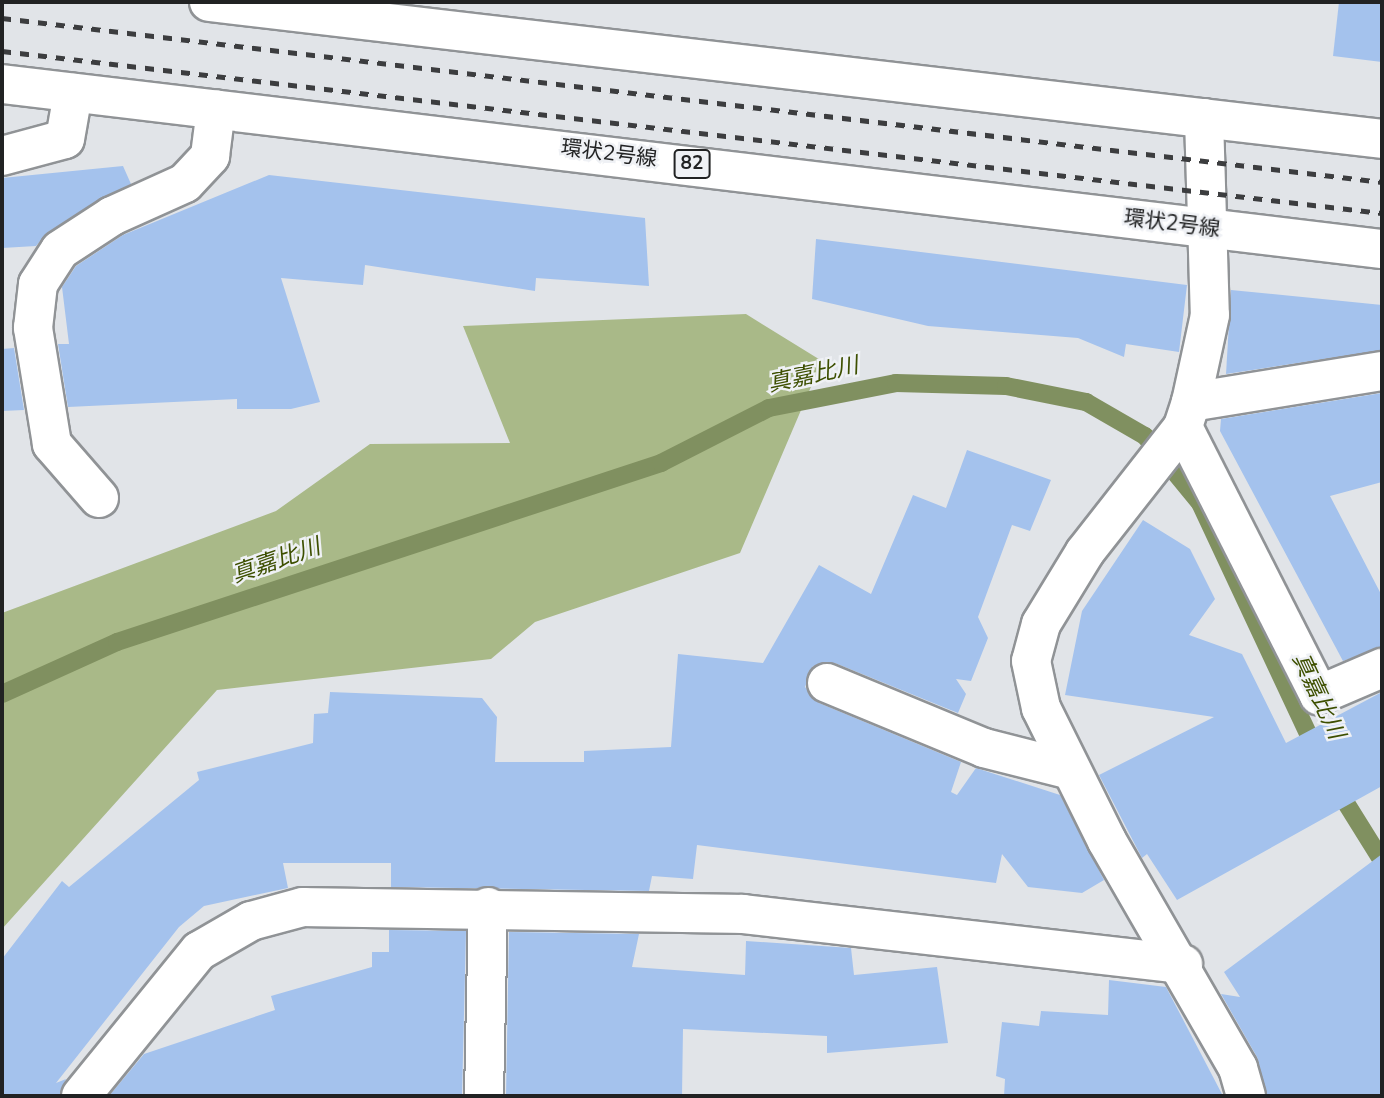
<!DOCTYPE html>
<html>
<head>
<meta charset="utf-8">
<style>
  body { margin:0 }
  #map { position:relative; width:1384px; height:1098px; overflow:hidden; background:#e1e4e8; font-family:"Nunito Sans","Noto Sans JP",sans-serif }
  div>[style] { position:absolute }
  .forest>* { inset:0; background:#a9b988 }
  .stream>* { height:18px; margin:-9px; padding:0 9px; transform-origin:9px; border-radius:9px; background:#809060 }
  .building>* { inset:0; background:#a4c2ed }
  .roads { filter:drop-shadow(2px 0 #909396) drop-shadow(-2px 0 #909396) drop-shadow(0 2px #909396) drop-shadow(0 -2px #909396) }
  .minor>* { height:38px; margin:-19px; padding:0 19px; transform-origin:19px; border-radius:19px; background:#fff }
  .major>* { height:38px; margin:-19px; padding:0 19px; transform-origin:19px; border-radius:19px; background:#fff }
  .rail>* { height:5px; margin-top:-2.5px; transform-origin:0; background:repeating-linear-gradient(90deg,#3c3d3f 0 9px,transparent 0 18px) }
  span { translate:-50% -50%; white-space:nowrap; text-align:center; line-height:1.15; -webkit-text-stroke:5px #eff1f5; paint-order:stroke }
  .shield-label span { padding:2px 5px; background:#eff1f5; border:2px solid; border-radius:5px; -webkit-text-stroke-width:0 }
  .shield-label { font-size:19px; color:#212223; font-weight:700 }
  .street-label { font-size:21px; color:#212223 }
  .water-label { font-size:23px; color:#3d4f00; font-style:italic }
  .frame { position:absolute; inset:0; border:4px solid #212223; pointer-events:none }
</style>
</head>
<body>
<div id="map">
  <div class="forest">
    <i style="clip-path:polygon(746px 314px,822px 361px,740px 553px,535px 622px,491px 659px,217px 690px,2px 929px,2px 613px,276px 511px,370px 444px,510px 443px,463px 326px)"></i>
  </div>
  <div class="stream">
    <i style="left:2px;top:694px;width:126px;rotate:-24.3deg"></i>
    <i style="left:117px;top:642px;width:573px;rotate:-18.21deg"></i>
    <i style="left:661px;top:463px;width:121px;rotate:-27deg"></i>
    <i style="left:769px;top:408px;width:129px;rotate:-11.1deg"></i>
    <i style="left:896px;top:383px;width:110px;rotate:1.6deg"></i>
    <i style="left:1006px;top:386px;width:82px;rotate:11.3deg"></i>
    <i style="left:1086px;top:402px;width:68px;rotate:30deg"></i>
    <i style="left:1145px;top:436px;width:87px;rotate:50.6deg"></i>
    <i style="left:1200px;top:503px;width:276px;rotate:64.9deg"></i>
    <i style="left:1336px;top:787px;width:87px;rotate:58.1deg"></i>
  </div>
  <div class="building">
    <i style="clip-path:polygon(1339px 2px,1382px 2px,1382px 62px,1333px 56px)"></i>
    <i style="clip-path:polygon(123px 166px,131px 184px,48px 232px,36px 246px,2px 248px,2px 178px)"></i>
    <i style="clip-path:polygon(269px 175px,645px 218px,649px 286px,536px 278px,535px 291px,365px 265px,363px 285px,281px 278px,320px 402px,291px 409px,237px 409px,237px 399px,68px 407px,58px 344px,69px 344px,62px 287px,76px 266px,123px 235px)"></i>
    <i style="clip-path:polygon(816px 239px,1187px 285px,1179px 352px,1126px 344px,1124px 357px,1078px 338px,928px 326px,812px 299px)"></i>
    <i style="clip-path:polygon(1231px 290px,1382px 305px,1382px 350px,1226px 374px)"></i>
    <i style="clip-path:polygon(14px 348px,24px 410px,2px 411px,2px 349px)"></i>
    <i style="clip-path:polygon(1382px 393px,1382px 482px,1330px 496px,1382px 596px,1382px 647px,1343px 661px,1220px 431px,1221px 419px)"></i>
    <i style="clip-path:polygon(967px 450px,1051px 480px,1030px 531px,1012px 525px,978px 617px,988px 638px,971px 681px,956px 679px,966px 694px,958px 713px,835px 663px,813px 666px,805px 687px,819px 703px,961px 762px,951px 792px,957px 795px,976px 768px,1060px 795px,1104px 880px,1082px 893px,1028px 887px,1002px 854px,996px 883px,697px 845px,693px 879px,652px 876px,649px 891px,391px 887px,391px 863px,283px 863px,288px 888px,204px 906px,179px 927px,56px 1083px,66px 1079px,60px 1096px,2px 1096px,2px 959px,62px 881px,69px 887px,199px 780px,197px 772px,313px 743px,314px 714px,328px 713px,330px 692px,482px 698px,497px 717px,495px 762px,584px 762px,584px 751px,671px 747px,678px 654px,763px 663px,819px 565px,871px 594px,913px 495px,946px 508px)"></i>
    <i style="clip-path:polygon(1143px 520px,1190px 549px,1215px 599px,1189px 635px,1242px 654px,1286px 743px,1382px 692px,1382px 786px,1177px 900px,1147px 854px,1142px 858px,1099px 775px,1214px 717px,1065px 695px,1082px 611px)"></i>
    <i style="clip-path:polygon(1382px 854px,1382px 1096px,1267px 1096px,1257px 1057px,1221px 994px,1240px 997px,1224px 972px)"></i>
    <i style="clip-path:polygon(389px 930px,466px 931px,462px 1096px,109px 1096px,144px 1054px,275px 1010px,271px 996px,372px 967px,372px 952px,389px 952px)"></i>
    <i style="clip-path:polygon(509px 932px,639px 934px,632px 967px,745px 975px,746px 941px,851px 948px,854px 975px,937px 967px,948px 1043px,827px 1053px,827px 1036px,683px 1029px,682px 1096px,506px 1096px)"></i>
    <i style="clip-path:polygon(1109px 980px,1166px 987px,1223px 1096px,1004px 1096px,1005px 1079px,996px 1076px,1002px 1022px,1039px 1026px,1041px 1011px,1108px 1015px)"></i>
  </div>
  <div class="roads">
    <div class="minor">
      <i style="left:1204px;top:118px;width:197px;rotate:88.3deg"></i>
      <i style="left:1210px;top:315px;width:89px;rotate:102.3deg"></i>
      <i style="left:1191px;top:402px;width:26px;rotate:108deg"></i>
      <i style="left:1183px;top:427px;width:159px;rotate:128.1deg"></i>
      <i style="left:1085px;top:552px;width:84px;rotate:121.4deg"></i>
      <i style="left:1041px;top:624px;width:38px;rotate:105deg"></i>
      <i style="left:1031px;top:661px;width:48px;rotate:78deg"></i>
      <i style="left:1041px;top:708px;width:148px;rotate:63.6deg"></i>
      <i style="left:1107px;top:841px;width:262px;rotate:60deg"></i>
      <i style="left:1238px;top:1068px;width:29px;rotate:74deg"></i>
      <i style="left:2px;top:156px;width:65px;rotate:-15.1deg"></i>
      <i style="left:65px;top:139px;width:47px;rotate:-80.1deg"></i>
      <i style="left:1191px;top:402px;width:193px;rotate:-9.2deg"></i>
      <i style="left:1183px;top:427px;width:301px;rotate:63.1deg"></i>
      <i style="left:1319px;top:695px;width:69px;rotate:-23.2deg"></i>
      <i style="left:99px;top:498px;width:72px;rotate:-131deg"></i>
      <i style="left:52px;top:444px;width:118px;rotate:-99.3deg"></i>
      <i style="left:33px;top:328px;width:44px;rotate:-83.5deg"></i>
      <i style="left:38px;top:284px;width:40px;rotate:-57.1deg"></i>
      <i style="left:60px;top:250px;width:62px;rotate:-33.2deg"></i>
      <i style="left:112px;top:216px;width:80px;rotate:-24.3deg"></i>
      <i style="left:185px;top:183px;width:37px;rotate:-47deg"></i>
      <i style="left:210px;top:156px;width:47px;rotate:-82.7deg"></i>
      <i style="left:827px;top:683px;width:170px;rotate:22.5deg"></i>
      <i style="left:984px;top:748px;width:90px;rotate:14.2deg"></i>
      <i style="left:81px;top:1096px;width:187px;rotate:-50.9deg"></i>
      <i style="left:199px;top:951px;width:60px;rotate:-30deg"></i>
      <i style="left:251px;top:921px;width:54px;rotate:-15.1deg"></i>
      <i style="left:303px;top:907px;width:440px;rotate:0.9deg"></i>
      <i style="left:743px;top:914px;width:443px;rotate:6.5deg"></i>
      <i style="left:484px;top:1096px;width:189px;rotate:-88.8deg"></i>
    </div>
    <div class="major">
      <i style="left:209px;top:2px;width:1181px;rotate:6.66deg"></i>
      <i style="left:2px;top:84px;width:1390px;rotate:6.82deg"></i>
    </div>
  </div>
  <div class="rail">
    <i style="left:2px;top:18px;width:1390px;rotate:6.78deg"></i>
    <i style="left:2px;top:51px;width:1389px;rotate:6.7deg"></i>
  </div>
  <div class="shield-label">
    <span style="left:692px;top:164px">82</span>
  </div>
  <div class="street-label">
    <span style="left:609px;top:153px;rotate:7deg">環状2号線</span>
    <span style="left:1172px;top:223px;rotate:7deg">環状2号線</span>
  </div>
  <div class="water-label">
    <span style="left:813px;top:375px;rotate:-12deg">真嘉比川</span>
    <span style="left:276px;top:561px;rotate:-19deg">真嘉比川</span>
    <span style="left:1318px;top:696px;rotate:65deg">真嘉比川</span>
  </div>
  <div class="frame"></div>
</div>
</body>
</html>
